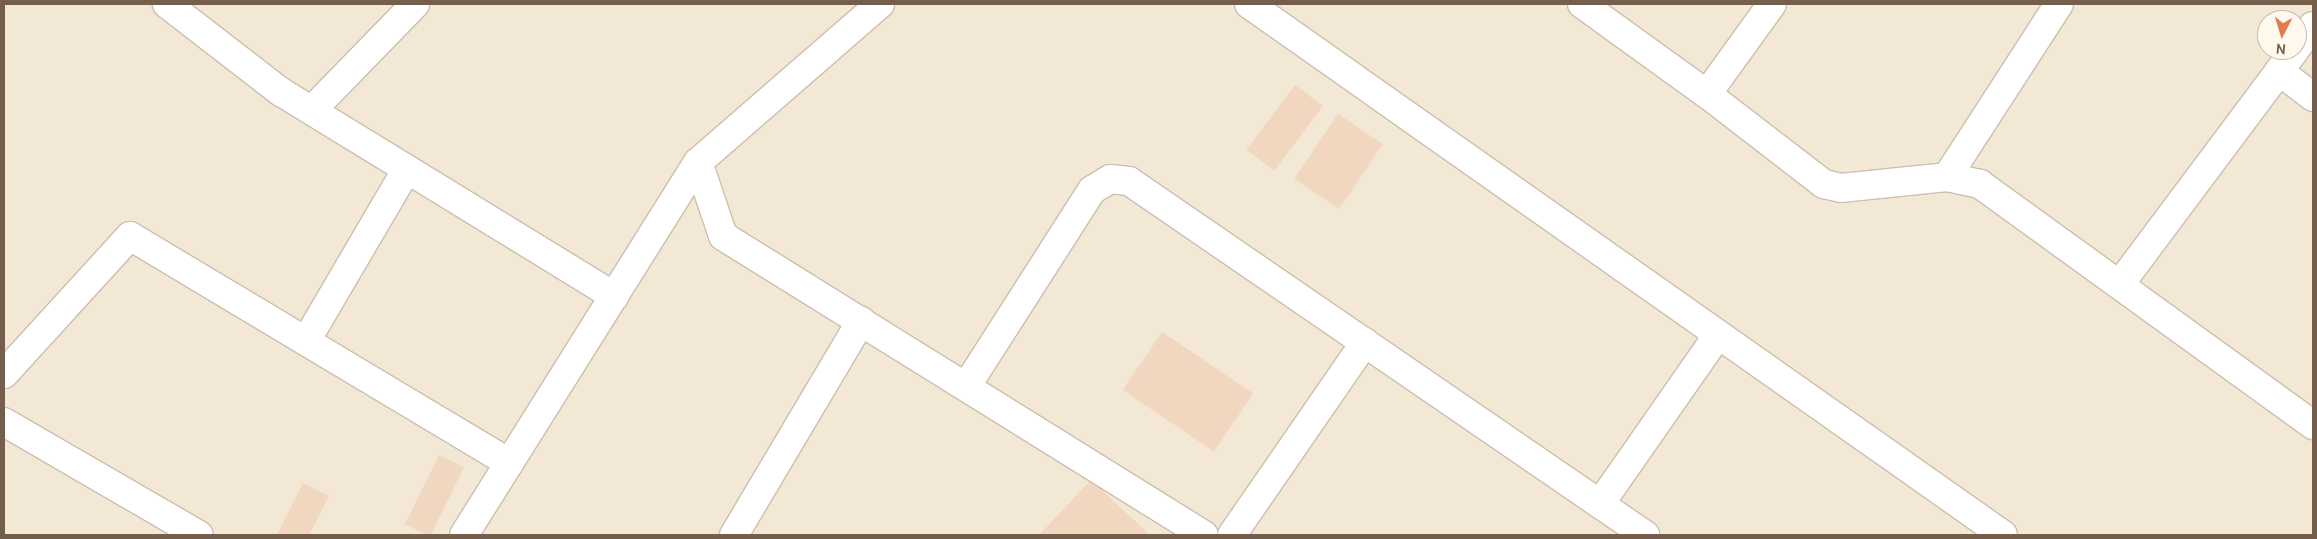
<!DOCTYPE html>
<html>
<head>
<meta charset="utf-8">
<style>
  body { margin:0 }
  #map { position:relative; width:2317px; height:539px; overflow:hidden; background:#fcf5e7; font-family:Cabin,sans-serif }
  div>[style] { position:absolute }
  .residential>* { inset:0; background:#f3e8d5 }
  .building>* { inset:0; background:#f1d7bf; transform-origin:0 0 }
  .roads { filter:drop-shadow(1px 0 #cebead) drop-shadow(-1px 0 #cebead) drop-shadow(0 1px #cebead) drop-shadow(0 -1px #cebead) }
  .minor>* { height:28px; margin:-14px; padding:0 14px; transform-origin:14px; border-radius:14px; background:#fff }
  span { translate:-50% -50%; white-space:nowrap; text-align:center; line-height:1.15; -webkit-text-stroke:4px #fff9ed; paint-order:stroke }
  .frame { position:absolute; inset:0; border:5px solid #755e4b; pointer-events:none }
  .north { position:absolute; left:2257px; top:10px; width:50px; height:50px; box-sizing:border-box; background:#fff9ed; border:1px solid #c8bbac; border-radius:50%; rotate:185deg; font-size:14px; font-weight:700; line-height:20px; text-align:center; color:#755e4b }
  .north::after { content:''; display:block; margin:auto; width:18px; height:22px; background:#e37b4f; clip-path:polygon(50% 0,100% 100%,50% 72%,0 100%) }
</style>
</head>
<body>
<div id="map">
  <div class="residential">
    <i style="clip-path:polygon(evenodd,4px 4px,2313px 4px,2313px 535px,4px 535px,4px 4px,2267px 20px,2297px 20px,2297px 50px,2267px 50px,2267px 20px)"></i>
  </div>
  <div class="building">
    <i style="left:1295px;top:85px;width:35px;height:81px;rotate:37deg"></i>
    <i style="left:1338px;top:114px;width:54px;height:78px;rotate:34deg"></i>
    <i style="left:1162px;top:332px;width:110px;height:70px;rotate:34deg"></i>
    <i style="clip-path:polygon(439px 455px,464px 467px,431px 535px,427px 535px,405px 524px)"></i>
    <i style="clip-path:polygon(1091px 480px,1150px 535px,1039px 535px)"></i>
    <i style="clip-path:polygon(303px 483px,329px 496px,309px 535px,277px 535px)"></i>
  </div>
  <div class="roads">
    <div class="minor">
      <i style="left:167px;top:4px;width:144px;rotate:37.7deg"></i>
      <i style="left:281px;top:92px;width:391px;rotate:31.5deg"></i>
      <i style="left:880px;top:4px;width:241px;rotate:139deg"></i>
      <i style="left:698px;top:162px;width:78px;rotate:71.3deg"></i>
      <i style="left:723px;top:236px;width:566px;rotate:31.87deg"></i>
      <i style="left:1249px;top:4px;width:922px;rotate:35.15deg"></i>
      <i style="left:1582px;top:4px;width:154px;rotate:35.8deg"></i>
      <i style="left:1707px;top:94px;width:148px;rotate:37.6deg"></i>
      <i style="left:1824px;top:184px;width:17px;rotate:13deg"></i>
      <i style="left:1841px;top:188px;width:107px;rotate:-5.9deg"></i>
      <i style="left:1947px;top:177px;width:34px;rotate:12deg"></i>
      <i style="left:1980px;top:184px;width:411px;rotate:35.9deg"></i>
      <i style="left:2297px;top:47px;width:26px;rotate:-53deg"></i>
      <i style="left:2279px;top:71px;width:43px;rotate:37.4deg"></i>
      <i style="left:1707px;top:94px;width:111px;rotate:-54.2deg"></i>
      <i style="left:312px;top:110px;width:148px;rotate:-45.8deg"></i>
      <i style="left:1947px;top:177px;width:206px;rotate:-57.1deg"></i>
      <i style="left:2120px;top:284px;width:292px;rotate:-53.2deg"></i>
      <i style="left:306px;top:341px;width:199px;rotate:-59.6deg"></i>
      <i style="left:4px;top:374px;width:187px;rotate:-47.6deg"></i>
      <i style="left:130px;top:236px;width:442px;rotate:30.9deg"></i>
      <i style="left:966px;top:387px;width:234px;rotate:-57.4deg"></i>
      <i style="left:1092px;top:190px;width:21px;rotate:-31deg"></i>
      <i style="left:1110px;top:179px;width:19px;rotate:6deg"></i>
      <i style="left:1129px;top:181px;width:626px;rotate:34.45deg"></i>
      <i style="left:4px;top:422px;width:225px;rotate:30.1deg"></i>
      <i style="left:1600px;top:504px;width:206px;rotate:-55.1deg"></i>
      <i style="left:464px;top:535px;width:440px;rotate:-57.9deg"></i>
      <i style="left:734px;top:535px;width:249px;rotate:-59.3deg"></i>
      <i style="left:1232px;top:535px;width:234px;rotate:-55.4deg"></i>
    </div>
  </div>
  <div class="frame"></div>
  <div class="north">N</div>
</div>
</body>
</html>
